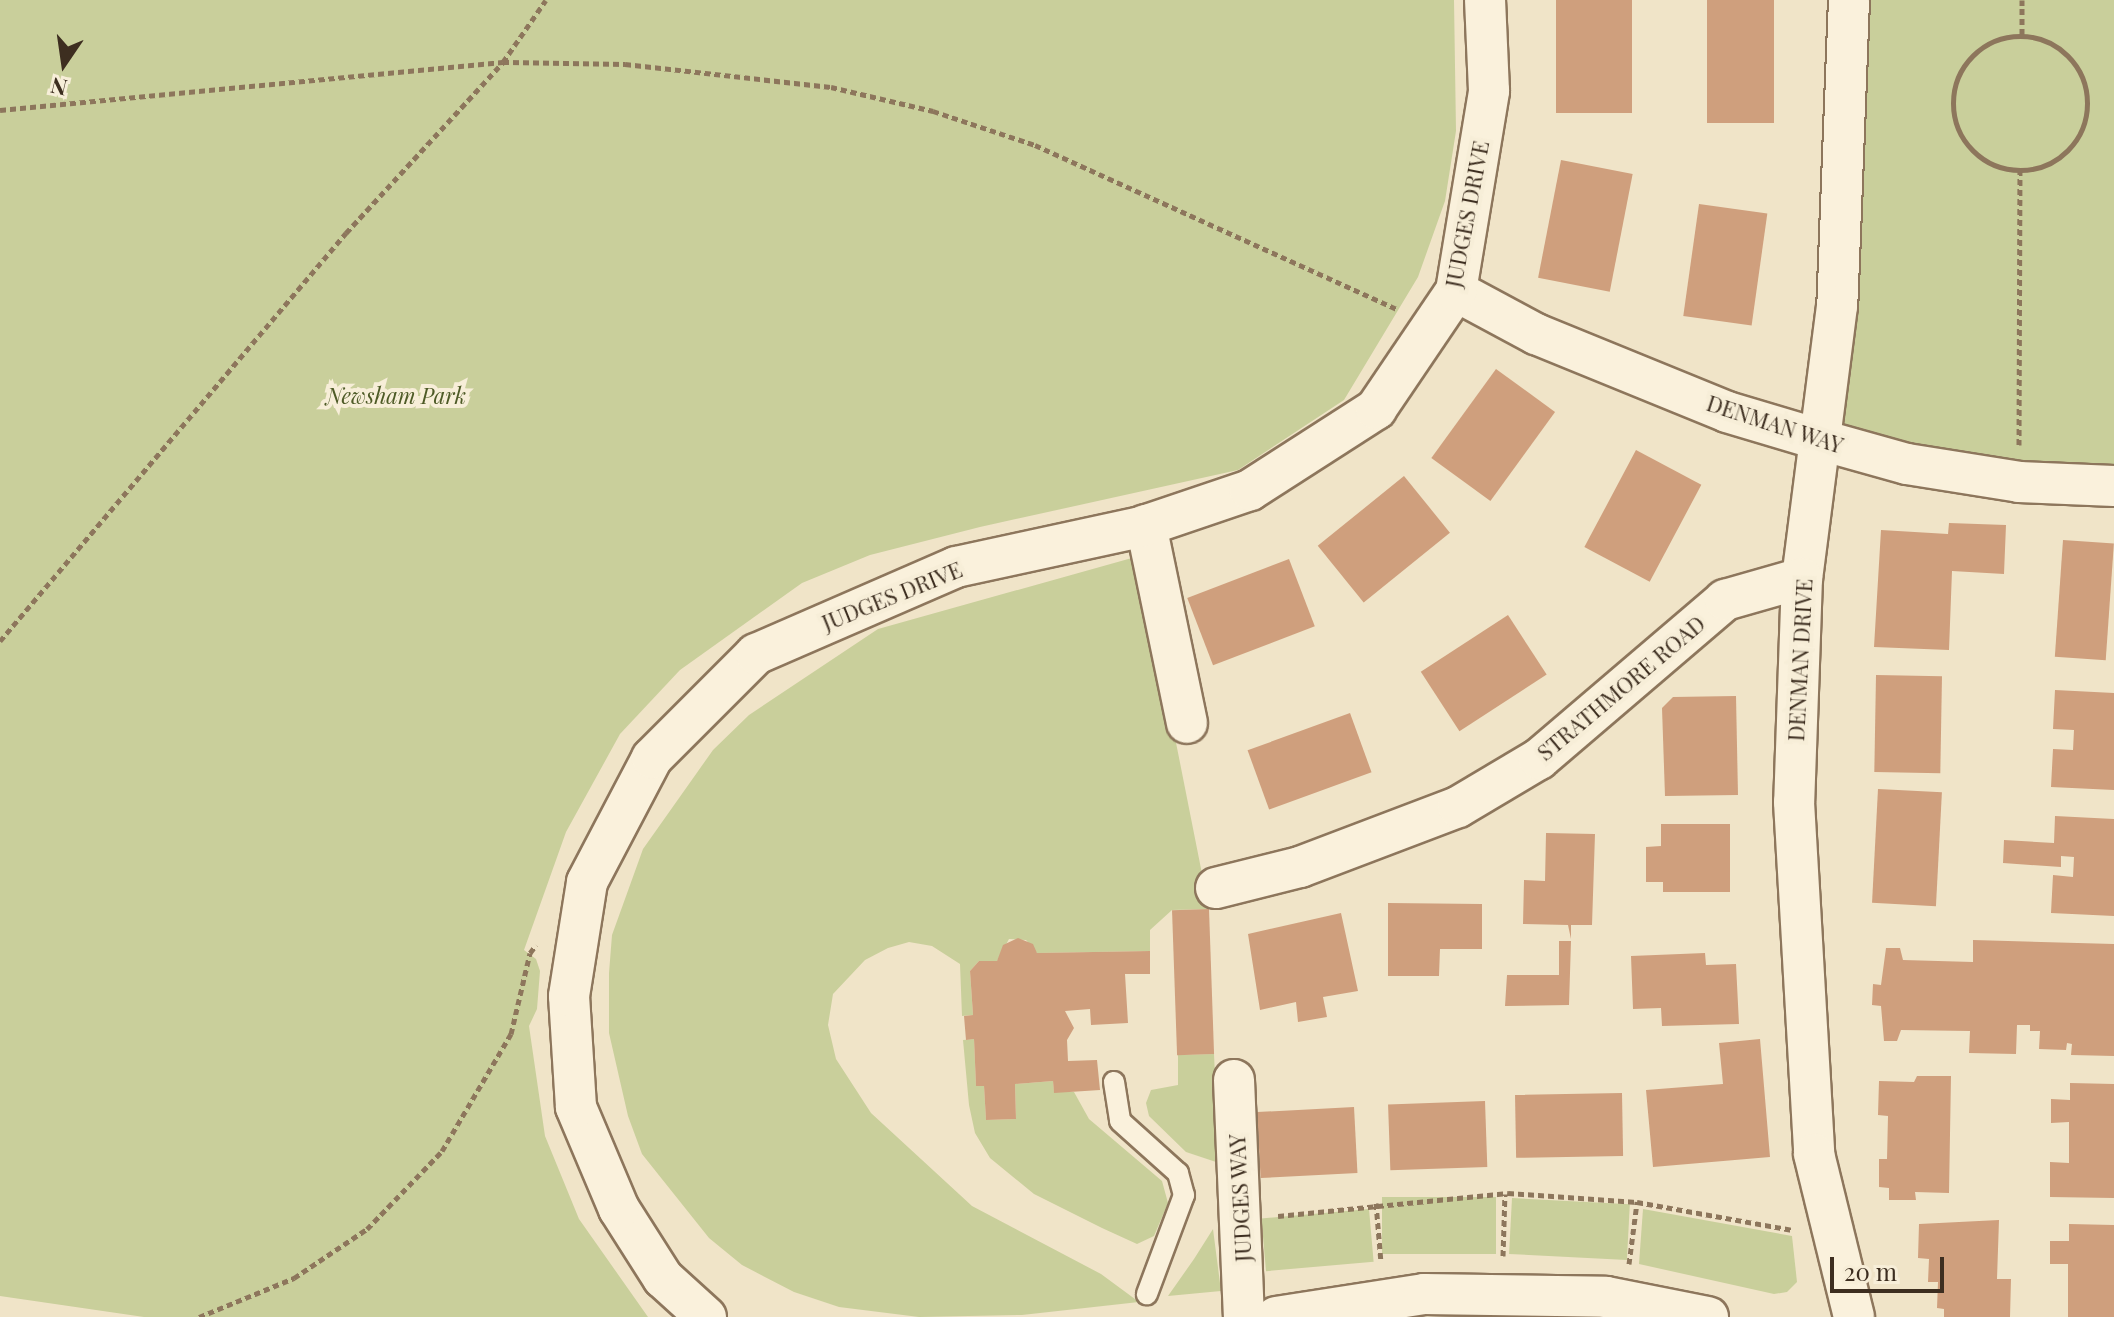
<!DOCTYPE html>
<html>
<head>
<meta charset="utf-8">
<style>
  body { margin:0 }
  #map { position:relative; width:2114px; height:1317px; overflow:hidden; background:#f0e4c8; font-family:"Playfair Display",serif }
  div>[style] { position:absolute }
  .green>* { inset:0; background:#c9cf9b; transform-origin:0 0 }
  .building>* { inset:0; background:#cf9f7d; transform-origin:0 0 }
  .path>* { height:5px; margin-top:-2.5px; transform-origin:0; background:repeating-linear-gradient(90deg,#8d765c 0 6px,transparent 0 10px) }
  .path>.ring { margin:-2.5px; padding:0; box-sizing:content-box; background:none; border:5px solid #8d765c; border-radius:50% }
  .roads { filter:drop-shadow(2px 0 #8d765c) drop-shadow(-2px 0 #8d765c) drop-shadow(0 2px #8d765c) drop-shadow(0 -2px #8d765c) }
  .service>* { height:20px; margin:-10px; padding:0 10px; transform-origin:10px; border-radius:10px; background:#faf1dc }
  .minor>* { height:40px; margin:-20px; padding:0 20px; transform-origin:20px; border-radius:20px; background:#faf1dc }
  span { translate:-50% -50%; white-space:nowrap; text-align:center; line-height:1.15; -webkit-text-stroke:8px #f7eed8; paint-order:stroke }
  .street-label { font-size:22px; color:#3d2e20 }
  .park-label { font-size:22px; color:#4d5a26; font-style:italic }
  .north { position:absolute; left:24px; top:24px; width:80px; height:80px; -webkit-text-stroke:6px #f7eed8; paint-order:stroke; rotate:193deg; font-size:22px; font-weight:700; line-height:32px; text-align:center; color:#3d2e20 }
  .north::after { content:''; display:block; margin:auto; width:28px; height:36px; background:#3d2e20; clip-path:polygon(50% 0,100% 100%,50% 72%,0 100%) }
  .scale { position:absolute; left:1830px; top:1257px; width:114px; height:36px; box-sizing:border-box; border:4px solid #3d2e20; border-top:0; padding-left:10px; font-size:24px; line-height:28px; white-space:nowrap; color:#3d2e20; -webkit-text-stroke:6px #f7eed8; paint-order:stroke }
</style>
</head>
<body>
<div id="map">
  <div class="green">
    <i style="clip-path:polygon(0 0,1454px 0,1456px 131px,1445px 201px,1418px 277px,1344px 400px,1238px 470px,980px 527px,870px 555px,802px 583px,680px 670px,620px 734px,566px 832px,524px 950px,536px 959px,540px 971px,537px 1009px,529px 1026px,545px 1136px,579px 1219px,648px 1317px,144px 1317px,0 1296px)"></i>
    <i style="clip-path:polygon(1849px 0,2114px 0,2114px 486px,1821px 440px)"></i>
    <i style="clip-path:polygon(1139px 556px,1209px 909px,1172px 910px,1150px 930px,1150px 951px,1037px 953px,1026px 940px,1009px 939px,997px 961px,979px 961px,970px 971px,973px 1015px,962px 1016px,960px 964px,932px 946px,909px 942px,888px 948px,865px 960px,833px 994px,828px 1025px,836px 1059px,871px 1113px,972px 1206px,1101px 1274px,1139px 1302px,1022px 1315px,919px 1317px,839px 1307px,794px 1292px,742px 1265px,709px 1238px,642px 1154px,628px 1116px,609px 1033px,609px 973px,612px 935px,643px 849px,713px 750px,749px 715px,878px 629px)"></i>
    <i style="clip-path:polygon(974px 1039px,976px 1086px,984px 1086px,986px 1120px,1016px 1119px,1015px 1084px,1053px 1081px,1054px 1092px,1074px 1092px,1089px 1119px,1162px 1181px,1168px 1203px,1154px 1236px,1137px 1244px,1102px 1228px,1034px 1194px,990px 1158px,975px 1133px,969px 1105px,963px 1040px)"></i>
    <i style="clip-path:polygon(1214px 1054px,1219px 1163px,1186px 1152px,1149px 1116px,1146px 1103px,1151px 1090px,1178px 1085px,1178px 1055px)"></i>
    <i style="left:1496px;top:1197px;width:57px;height:114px;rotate:90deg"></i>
    <i style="left:1512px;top:1198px;width:118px;height:56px;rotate:3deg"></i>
    <i style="left:1369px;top:1209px;width:53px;height:108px;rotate:85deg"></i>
    <i style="clip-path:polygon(1643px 1209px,1792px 1236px,1797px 1282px,1787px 1292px,1774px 1294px,1639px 1264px)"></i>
    <i style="clip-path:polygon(1213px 1229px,1221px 1291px,1168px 1296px,1194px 1259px)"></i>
  </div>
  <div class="building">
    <i style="left:1556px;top:0;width:76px;height:113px"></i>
    <i style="left:1707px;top:0;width:67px;height:123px"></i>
    <i style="left:1561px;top:160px;width:73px;height:120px;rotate:11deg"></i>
    <i style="left:1699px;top:204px;width:69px;height:113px;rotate:8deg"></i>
    <i style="left:1496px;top:369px;width:73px;height:110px;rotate:36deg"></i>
    <i style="left:1636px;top:450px;width:74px;height:110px;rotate:28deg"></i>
    <i style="left:1404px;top:476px;width:73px;height:111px;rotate:51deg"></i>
    <i style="clip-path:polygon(1949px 523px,2006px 525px,2004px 574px,1952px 571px,1949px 650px,1874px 647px,1881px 530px,1948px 534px)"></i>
    <i style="left:2063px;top:540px;width:51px;height:117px;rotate:4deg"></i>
    <i style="left:1289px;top:559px;width:72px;height:109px;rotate:69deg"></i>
    <i style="left:1508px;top:615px;width:71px;height:104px;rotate:57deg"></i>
    <i style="left:1876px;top:675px;width:66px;height:97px;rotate:1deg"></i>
    <i style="clip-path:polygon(2055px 690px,2114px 693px,2114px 790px,2051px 787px,2053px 749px,2073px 750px,2074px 730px,2053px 729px)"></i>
    <i style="clip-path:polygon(1736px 696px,1738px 795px,1665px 796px,1662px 708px,1673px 697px)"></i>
    <i style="left:1350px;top:713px;width:63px;height:109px;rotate:70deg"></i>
    <i style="left:1878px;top:789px;width:64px;height:114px;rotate:3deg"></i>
    <i style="clip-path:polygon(2055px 816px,2114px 819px,2114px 916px,2051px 913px,2053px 875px,2073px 877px,2074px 857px,2061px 856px,2061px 867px,2003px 863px,2004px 840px,2054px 843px)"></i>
    <i style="clip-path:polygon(1661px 824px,1730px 824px,1730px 892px,1663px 892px,1663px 882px,1646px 882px,1646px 847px,1661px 846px)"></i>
    <i style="clip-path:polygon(1546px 833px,1595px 834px,1592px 925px,1571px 925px,1571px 939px,1568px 925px,1523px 924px,1524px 880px,1545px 881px)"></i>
    <i style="clip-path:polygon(1388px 903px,1482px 904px,1482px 949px,1440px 949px,1439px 976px,1388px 976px)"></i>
    <i style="left:1209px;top:909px;width:145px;height:37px;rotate:88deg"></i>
    <i style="clip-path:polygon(1341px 913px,1358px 991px,1323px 997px,1327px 1017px,1298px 1022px,1296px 1002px,1260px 1010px,1248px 934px)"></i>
    <i style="clip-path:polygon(1018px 938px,1033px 944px,1037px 953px,1150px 951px,1150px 974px,1125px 974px,1128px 1023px,1091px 1025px,1090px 1009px,1065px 1011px,1074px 1028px,1067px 1040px,1068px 1061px,1097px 1060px,1100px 1090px,1054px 1093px,1053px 1081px,1015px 1084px,1016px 1119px,986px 1120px,984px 1086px,976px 1086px,974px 1039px,966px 1040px,964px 1016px,973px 1015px,970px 971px,979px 961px,997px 961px,1003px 945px)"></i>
    <i style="clip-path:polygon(1973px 940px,2114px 944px,2114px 1056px,2071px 1055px,2072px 1044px,2067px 1043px,2066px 1050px,2039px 1049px,2040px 1031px,2030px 1031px,2030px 1025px,2017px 1025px,2016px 1054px,1969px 1053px,1970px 1031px,1901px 1030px,1897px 1041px,1884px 1041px,1881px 1006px,1872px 1005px,1873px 984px,1881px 985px,1886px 948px,1900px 948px,1903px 960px,1973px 962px)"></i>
    <i style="clip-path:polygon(1559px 941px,1571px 941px,1569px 1005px,1505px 1006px,1507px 975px,1559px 975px)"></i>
    <i style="clip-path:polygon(1705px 953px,1706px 965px,1736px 964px,1739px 1024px,1662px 1026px,1661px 1008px,1633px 1009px,1631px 956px)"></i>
    <i style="clip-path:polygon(1760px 1039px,1770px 1157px,1653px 1167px,1646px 1090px,1723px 1084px,1719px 1043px)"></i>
    <i style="clip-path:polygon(1917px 1076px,1951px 1076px,1949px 1193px,1915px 1192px,1916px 1200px,1889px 1200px,1889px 1188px,1879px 1187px,1879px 1159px,1887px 1159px,1888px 1116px,1878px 1115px,1879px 1081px,1914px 1082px)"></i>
    <i style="clip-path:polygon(2070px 1083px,2114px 1084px,2114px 1198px,2050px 1197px,2050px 1162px,2069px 1163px,2069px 1122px,2051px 1123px,2051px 1099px,2070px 1100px)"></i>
    <i style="left:1622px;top:1093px;width:63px;height:107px;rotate:89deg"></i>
    <i style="left:1485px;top:1101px;width:66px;height:97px;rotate:88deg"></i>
    <i style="left:1354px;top:1107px;width:66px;height:97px;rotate:87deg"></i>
    <i style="clip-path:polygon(1999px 1220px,1997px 1279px,2011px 1279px,2010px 1317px,1944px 1317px,1944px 1309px,1937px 1308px,1938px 1282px,1928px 1282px,1929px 1259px,1918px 1258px,1919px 1224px)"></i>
    <i style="clip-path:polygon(2069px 1224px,2114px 1225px,2114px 1317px,2068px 1317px,2068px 1264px,2050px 1264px,2050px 1241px,2069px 1241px)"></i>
  </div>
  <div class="path">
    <i style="left:2022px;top:35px;width:35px;rotate:-90deg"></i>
    <i class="ring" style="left:1953px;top:36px;width:129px;height:129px"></i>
    <i style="left:0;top:110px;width:505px;rotate:-5.45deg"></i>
    <i style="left:503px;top:62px;width:122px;rotate:0.9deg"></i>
    <i style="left:625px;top:64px;width:207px;rotate:6.4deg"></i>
    <i style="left:831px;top:87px;width:105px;rotate:13.2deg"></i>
    <i style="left:933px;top:111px;width:108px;rotate:18.4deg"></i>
    <i style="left:1035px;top:145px;width:399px;rotate:24.4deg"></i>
    <i style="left:2019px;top:445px;width:275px;rotate:-89.8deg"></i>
    <i style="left:0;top:641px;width:535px;rotate:-49.7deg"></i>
    <i style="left:346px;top:233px;width:232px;rotate:-47.4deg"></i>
    <i style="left:503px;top:62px;width:75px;rotate:-55.3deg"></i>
    <i style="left:1376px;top:1203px;width:59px;rotate:85.2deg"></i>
    <i style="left:1278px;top:1216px;width:231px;rotate:-5.7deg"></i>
    <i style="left:1508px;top:1193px;width:129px;rotate:4deg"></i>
    <i style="left:1637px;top:1202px;width:158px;rotate:10.2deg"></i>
    <i style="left:1503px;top:1256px;width:62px;rotate:-88.2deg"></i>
    <i style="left:1629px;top:1264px;width:63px;rotate:-82.6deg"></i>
    <i style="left:199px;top:1317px;width:103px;rotate:-22.3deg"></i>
    <i style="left:294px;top:1278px;width:88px;rotate:-33.9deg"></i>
    <i style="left:367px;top:1229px;width:108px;rotate:-46.1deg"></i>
    <i style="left:442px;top:1151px;width:136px;rotate:-59.5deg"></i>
    <i style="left:511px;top:1034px;width:83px;rotate:-76.8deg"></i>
    <i style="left:530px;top:953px;width:10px;rotate:-53deg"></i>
  </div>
  <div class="roads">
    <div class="service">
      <i style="left:1114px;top:1082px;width:39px;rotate:81deg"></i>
      <i style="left:1120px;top:1121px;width:78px;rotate:41.9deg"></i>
      <i style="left:1178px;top:1173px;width:23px;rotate:75deg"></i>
      <i style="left:1184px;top:1195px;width:106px;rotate:110.5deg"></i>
    </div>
    <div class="minor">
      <i style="left:1849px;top:0;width:306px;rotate:92.2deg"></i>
      <i style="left:1837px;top:306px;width:274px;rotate:97.3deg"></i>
      <i style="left:1802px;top:578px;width:224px;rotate:92deg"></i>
      <i style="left:1794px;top:802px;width:353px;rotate:86.7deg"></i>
      <i style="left:1814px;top:1154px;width:168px;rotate:76.2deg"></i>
      <i style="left:1456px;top:291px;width:91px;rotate:28.3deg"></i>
      <i style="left:1536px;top:334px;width:206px;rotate:22.2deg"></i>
      <i style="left:1727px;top:412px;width:98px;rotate:16.6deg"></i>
      <i style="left:1821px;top:440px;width:89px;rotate:15.6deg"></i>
      <i style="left:1907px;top:464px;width:113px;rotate:9.1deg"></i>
      <i style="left:2019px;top:482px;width:95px;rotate:2.4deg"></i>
      <i style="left:1146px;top:525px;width:202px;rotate:78.3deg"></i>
      <i style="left:1216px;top:888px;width:87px;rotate:-14deg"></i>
      <i style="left:1300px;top:867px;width:169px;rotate:-20.8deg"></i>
      <i style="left:1458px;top:807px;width:94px;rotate:-30.7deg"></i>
      <i style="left:1539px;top:759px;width:245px;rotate:-40.5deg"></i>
      <i style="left:1725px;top:600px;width:80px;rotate:-15.9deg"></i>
      <i style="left:1234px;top:1080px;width:237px;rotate:87.6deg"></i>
      <i style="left:706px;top:1317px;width:58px;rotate:-137.8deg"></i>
      <i style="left:663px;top:1278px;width:82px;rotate:-122.5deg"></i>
      <i style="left:619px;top:1209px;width:111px;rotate:-112.9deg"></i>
      <i style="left:576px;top:1107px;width:111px;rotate:-93.6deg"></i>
      <i style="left:569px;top:996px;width:115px;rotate:-81deg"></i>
      <i style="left:587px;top:882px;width:140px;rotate:-62.3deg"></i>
      <i style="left:652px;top:758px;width:147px;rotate:-45deg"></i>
      <i style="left:756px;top:654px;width:218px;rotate:-23.5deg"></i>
      <i style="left:956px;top:567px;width:189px;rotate:-12.2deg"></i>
      <i style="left:1141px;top:527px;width:115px;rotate:-18.7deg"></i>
      <i style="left:1250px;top:490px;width:150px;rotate:-32.7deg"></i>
      <i style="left:1376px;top:409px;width:143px;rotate:-55.9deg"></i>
      <i style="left:1456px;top:291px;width:203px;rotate:-80.6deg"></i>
      <i style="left:1489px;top:91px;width:91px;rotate:-92.5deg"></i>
      <i style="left:1276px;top:1317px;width:150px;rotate:-8.8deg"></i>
      <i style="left:1424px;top:1294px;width:182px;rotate:0.9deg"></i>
      <i style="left:1606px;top:1297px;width:104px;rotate:11.1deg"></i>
    </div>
  </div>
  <div class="street-label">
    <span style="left:1467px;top:214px;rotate:-79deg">JUDGES DRIVE</span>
    <span style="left:1775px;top:424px;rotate:18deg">DENMAN WAY</span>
    <span style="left:892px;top:596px;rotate:-22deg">JUDGES DRIVE</span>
    <span style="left:1800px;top:660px;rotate:-87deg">DENMAN DRIVE</span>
    <span style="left:1621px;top:688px;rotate:-40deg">STRATHMORE ROAD</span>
    <span style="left:1240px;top:1198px;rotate:-93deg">JUDGES WAY</span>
  </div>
  <div class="park-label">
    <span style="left:396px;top:396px">Newsham Park</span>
  </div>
  <div class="north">N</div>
  <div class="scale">20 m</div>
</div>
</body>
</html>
